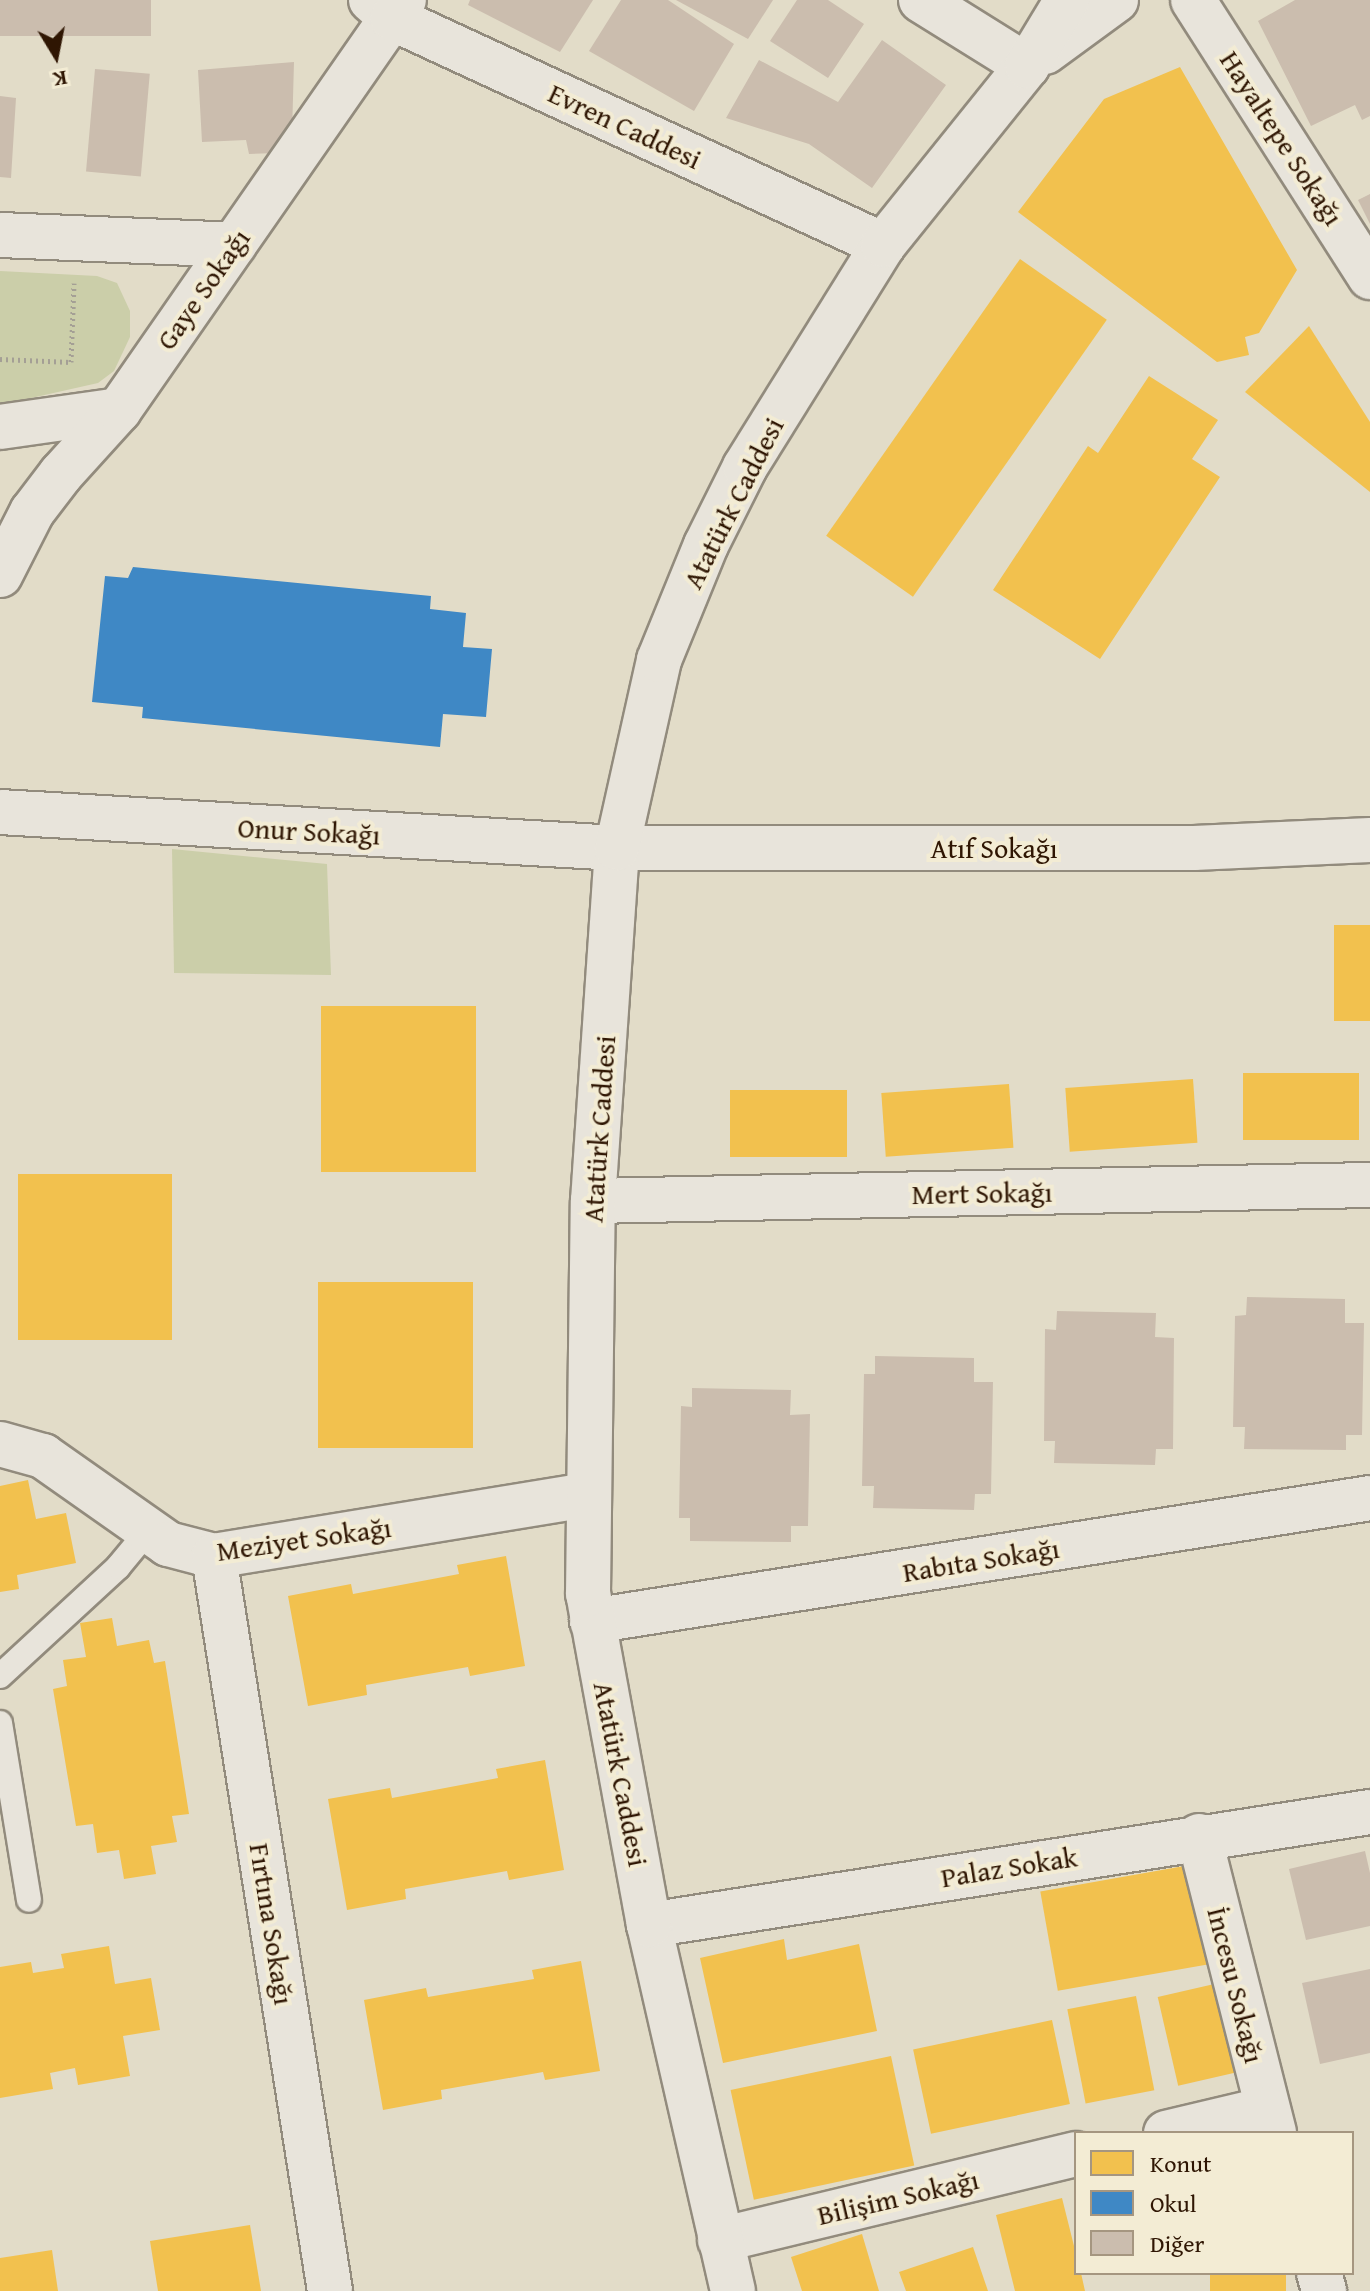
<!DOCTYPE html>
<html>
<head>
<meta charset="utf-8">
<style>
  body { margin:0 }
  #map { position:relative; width:1370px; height:2291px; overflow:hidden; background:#e2dcc8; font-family:"Gentium Book Plus",serif }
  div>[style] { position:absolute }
  .green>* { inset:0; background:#cbcea9 }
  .homes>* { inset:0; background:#f2c14e; transform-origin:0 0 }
  .schools>* { inset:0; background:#3f88c5 }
  .building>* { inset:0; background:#cbbdae; transform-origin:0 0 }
  .path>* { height:5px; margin-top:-2.5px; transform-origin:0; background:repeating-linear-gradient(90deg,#a49f95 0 2px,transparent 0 6px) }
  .roads { filter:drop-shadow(2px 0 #928b7d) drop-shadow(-2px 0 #928b7d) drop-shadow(0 2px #928b7d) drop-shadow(0 -2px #928b7d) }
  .service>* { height:24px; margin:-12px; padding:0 12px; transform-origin:12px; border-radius:12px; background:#e8e4db }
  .minor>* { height:44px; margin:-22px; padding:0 22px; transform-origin:22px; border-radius:22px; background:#e8e4db }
  .tertiary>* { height:44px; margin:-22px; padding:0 22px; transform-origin:22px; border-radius:22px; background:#e8e4db }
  span { translate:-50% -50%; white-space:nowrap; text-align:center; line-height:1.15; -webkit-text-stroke:8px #f3ecd4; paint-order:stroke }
  .street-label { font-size:28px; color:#2f1603 }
  .legend { position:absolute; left:1074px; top:2131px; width:280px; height:144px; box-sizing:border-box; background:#f3ecd4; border:2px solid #a59680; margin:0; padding:10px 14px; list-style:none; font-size:24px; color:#2f1603 }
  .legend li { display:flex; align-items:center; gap:16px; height:40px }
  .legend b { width:40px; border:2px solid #a59680 }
  .north { position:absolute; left:16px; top:16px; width:80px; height:80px; -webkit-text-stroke:6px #f3ecd4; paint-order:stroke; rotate:170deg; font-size:22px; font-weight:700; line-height:32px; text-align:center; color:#2f1603 }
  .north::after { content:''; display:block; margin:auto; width:28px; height:36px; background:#2f1603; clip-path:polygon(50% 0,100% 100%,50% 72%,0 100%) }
</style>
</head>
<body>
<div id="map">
  <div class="green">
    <i style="clip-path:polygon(0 271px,97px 276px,117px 283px,130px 311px,130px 337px,114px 371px,98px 383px,0 405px)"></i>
    <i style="clip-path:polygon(172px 849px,327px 864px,331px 975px,174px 973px)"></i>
  </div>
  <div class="homes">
    <i style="clip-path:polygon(1180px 67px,1297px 270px,1259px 333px,1245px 337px,1249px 355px,1217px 362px,1018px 212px,1104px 99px)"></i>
    <i style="left:1020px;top:259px;width:106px;height:338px;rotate:35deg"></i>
    <i style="clip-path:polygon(1309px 326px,1370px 422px,1370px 492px,1245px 392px)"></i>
    <i style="clip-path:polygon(1149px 376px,1218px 420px,1192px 459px,1220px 477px,1100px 659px,993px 590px,1088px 446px,1098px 453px)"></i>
    <i style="left:1334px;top:925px;width:36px;height:96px"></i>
    <i style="left:321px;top:1006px;width:155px;height:166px"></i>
    <i style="left:1243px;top:1073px;width:116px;height:67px"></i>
    <i style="left:1193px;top:1079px;width:64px;height:128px;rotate:86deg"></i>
    <i style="left:1009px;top:1084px;width:64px;height:128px;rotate:86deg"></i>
    <i style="left:847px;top:1090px;width:67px;height:117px;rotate:90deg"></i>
    <i style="left:18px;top:1174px;width:154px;height:166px"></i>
    <i style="left:318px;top:1282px;width:155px;height:166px"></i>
    <i style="clip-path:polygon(28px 1480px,36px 1519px,66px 1513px,76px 1563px,17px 1575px,19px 1589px,0 1592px,0 1486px)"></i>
    <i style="clip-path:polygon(506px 1556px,525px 1666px,470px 1676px,468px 1667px,366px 1685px,367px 1695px,308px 1706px,288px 1596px,351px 1584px,353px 1594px,459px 1574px,457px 1565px)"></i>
    <i style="clip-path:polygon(112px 1618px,117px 1646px,149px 1640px,154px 1663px,165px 1661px,189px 1814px,172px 1816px,177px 1842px,151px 1846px,156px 1874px,124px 1879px,119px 1850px,97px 1853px,93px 1824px,76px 1826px,53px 1689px,67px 1686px,63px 1660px,86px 1657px,80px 1623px)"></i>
    <i style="clip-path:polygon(545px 1760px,564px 1870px,509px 1880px,507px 1871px,405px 1889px,406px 1899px,347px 1910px,328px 1799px,390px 1788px,392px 1798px,498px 1778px,496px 1769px)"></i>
    <i style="left:1190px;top:1865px;width:101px;height:152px;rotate:80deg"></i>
    <i style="clip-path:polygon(784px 1939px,787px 1960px,859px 1944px,877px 2031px,723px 2063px,700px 1958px)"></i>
    <i style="clip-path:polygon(109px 1946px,115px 1984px,151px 1978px,160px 2030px,123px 2036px,130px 2076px,78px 2085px,75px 2068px,50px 2073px,53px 2089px,0 2098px,0 1967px,31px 1962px,33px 1973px,64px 1968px,61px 1954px)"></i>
    <i style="clip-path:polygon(581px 1961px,600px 2071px,545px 2080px,543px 2072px,441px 2090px,442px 2099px,383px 2110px,364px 2000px,426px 1988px,428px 1997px,534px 1979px,532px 1970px)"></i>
    <i style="left:1223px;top:1982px;width:91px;height:67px;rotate:77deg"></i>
    <i style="left:1136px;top:1996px;width:96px;height:70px;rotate:79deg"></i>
    <i style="left:1052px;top:2020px;width:86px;height:142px;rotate:78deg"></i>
    <i style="left:891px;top:2056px;width:112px;height:164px;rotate:78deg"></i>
    <i style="clip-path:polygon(1062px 2198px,1076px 2254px,1076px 2273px,1081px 2273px,1085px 2291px,1015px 2291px,996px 2215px)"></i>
    <i style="clip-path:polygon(250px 2225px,261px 2291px,158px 2291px,150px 2241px)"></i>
    <i style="clip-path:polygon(862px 2234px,879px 2291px,802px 2291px,791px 2257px)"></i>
    <i style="clip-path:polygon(973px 2247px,988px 2291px,906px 2291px,899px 2272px)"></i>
    <i style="clip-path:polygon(52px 2250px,58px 2291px,0 2291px,0 2258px)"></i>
    <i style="left:1210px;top:2273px;width:76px;height:18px"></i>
  </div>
  <div class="schools">
    <i style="clip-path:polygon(133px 567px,431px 596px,430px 609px,466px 613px,463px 647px,492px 649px,486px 717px,443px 714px,440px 747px,142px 718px,143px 707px,92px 702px,105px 576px,128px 578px)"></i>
  </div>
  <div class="building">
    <i style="left:0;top:0;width:151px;height:36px"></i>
    <i style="clip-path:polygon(470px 0,593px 0,560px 52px,468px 5px)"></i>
    <i style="clip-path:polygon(621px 0,668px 0,734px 44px,694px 111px,589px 51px)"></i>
    <i style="clip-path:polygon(676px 0,773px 0,748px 39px)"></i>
    <i style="clip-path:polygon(797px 0,828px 0,864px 24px,828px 78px,770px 41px)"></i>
    <i style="clip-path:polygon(1295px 0,1370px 0,1370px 116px,1362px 120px,1355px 105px,1311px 126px,1258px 21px)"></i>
    <i style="clip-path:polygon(882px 40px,946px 85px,872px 188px,809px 144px,726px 118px,759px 60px,838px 102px)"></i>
    <i style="clip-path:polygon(294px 62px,292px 134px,279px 139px,277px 153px,249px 154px,246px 140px,202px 142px,198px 70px)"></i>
    <i style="left:95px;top:69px;width:55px;height:103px;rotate:5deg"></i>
    <i style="clip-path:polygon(0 96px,16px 98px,11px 178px,0 177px)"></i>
    <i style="clip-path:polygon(1370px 194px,1370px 224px,1358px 200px)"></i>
    <i style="clip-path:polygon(1247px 1297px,1345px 1299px,1345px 1323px,1364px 1323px,1362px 1435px,1346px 1435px,1346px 1450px,1244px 1449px,1245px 1427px,1233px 1427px,1235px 1316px,1246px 1315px)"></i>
    <i style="clip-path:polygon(1057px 1311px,1156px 1313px,1155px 1337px,1174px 1338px,1173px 1449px,1156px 1449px,1155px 1465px,1054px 1463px,1055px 1441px,1044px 1441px,1045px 1329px,1056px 1330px)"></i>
    <i style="clip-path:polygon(875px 1356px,974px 1358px,974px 1382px,993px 1382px,991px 1494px,975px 1494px,974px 1510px,873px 1508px,874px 1486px,862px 1486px,864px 1374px,875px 1374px)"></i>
    <i style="clip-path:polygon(692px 1388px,791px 1390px,790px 1415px,810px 1414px,808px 1526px,791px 1526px,791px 1542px,690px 1541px,690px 1518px,679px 1518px,681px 1406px,692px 1407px)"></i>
    <i style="clip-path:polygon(1365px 1851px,1370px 1873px,1370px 1926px,1306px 1940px,1289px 1869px)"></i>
    <i style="clip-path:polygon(1370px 1969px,1370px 2053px,1320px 2064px,1302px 1983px)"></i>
  </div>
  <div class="path">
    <i style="left:0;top:359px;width:71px;rotate:2.4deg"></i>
    <i style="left:71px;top:362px;width:79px;rotate:-87.8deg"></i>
  </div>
  <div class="roads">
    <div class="service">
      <i style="left:0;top:1676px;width:161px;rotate:-42.7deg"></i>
      <i style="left:118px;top:1567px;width:45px;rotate:-50.4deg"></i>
      <i style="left:0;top:1723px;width:179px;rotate:80.7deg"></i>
    </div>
    <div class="minor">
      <i style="left:921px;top:0;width:125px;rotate:31.9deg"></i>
      <i style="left:1193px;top:0;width:329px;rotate:57.4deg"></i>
      <i style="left:0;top:235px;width:234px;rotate:2.4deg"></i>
      <i style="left:0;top:427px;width:120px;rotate:-8.1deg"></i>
      <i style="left:0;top:575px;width:71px;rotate:-63.1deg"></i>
      <i style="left:32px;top:512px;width:48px;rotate:-52.7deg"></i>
      <i style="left:61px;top:474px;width:86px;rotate:-47.8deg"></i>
      <i style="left:119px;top:410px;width:499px;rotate:-55.2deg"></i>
      <i style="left:0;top:812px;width:618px;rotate:3.34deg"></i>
      <i style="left:617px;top:848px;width:577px"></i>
      <i style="left:1194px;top:848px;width:176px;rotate:-2.6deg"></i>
      <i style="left:593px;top:1201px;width:777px;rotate:-1.18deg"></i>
      <i style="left:0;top:1444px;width:45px;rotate:15.6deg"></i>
      <i style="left:43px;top:1456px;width:153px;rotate:35.1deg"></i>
      <i style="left:168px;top:1544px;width:48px;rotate:14.6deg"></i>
      <i style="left:214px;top:1556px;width:379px;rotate:-9.3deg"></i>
      <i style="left:214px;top:1556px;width:744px;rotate:81.03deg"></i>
      <i style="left:592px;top:1621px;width:788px;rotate:-8.98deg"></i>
      <i style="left:1199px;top:1836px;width:306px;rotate:75.8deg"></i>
      <i style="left:649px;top:1925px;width:730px;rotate:-8.91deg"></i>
      <i style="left:1166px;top:2133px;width:104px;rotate:-13.4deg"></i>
      <i style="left:720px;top:2240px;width:366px;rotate:-13.6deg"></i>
      <i style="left:1319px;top:2273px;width:19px;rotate:74deg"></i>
    </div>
    <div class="tertiary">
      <i style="left:371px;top:0;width:28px;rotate:41deg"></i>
      <i style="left:392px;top:18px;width:541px;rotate:24.81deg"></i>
      <i style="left:1045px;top:52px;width:88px;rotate:-36.2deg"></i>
      <i style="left:733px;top:2291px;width:376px;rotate:-102.9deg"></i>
      <i style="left:649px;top:1925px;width:337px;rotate:-100.4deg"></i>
      <i style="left:588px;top:1594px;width:393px;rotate:-89.3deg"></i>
      <i style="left:593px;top:1201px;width:354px;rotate:-86.1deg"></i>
      <i style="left:617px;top:848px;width:193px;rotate:-77.4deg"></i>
      <i style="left:659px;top:660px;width:124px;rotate:-67.8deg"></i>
      <i style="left:706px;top:545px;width:87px;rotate:-63.4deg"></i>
      <i style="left:745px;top:467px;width:261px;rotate:-58.1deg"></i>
      <i style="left:883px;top:245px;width:230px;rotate:-51.2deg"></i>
      <i style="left:1027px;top:66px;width:77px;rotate:-58.8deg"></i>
    </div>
  </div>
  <div class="street-label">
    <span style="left:625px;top:126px;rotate:25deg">Evren Caddesi</span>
    <span style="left:1282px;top:138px;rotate:57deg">Hayaltepe Sokağı</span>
    <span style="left:203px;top:289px;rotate:-55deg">Gaye Sokağı</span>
    <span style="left:733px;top:503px;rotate:-63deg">Atatürk Caddesi</span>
    <span style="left:309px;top:831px;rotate:3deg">Onur Sokağı</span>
    <span style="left:994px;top:848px">Atıf Sokağı</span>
    <span style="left:599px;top:1129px;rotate:-86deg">Atatürk Caddesi</span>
    <span style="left:982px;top:1193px;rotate:-1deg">Mert Sokağı</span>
    <span style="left:304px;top:1539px;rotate:-8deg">Meziyet Sokağı</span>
    <span style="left:981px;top:1560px;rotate:-9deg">Rabıta Sokağı</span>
    <span style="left:621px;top:1774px;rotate:79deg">Atatürk Caddesi</span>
    <span style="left:1009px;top:1867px;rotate:-9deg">Palaz Sokak</span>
    <span style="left:272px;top:1924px;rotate:81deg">Fırtına Sokağı</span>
    <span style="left:1236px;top:1985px;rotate:76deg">İncesu Sokağı</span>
    <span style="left:898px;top:2197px;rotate:-13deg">Bilişim Sokağı</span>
  </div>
  <ul class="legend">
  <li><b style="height:22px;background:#f2c14e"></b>Konut</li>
  <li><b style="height:22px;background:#3f88c5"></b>Okul</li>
  <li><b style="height:22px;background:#cbbdae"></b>Diğer</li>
  </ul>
  <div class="north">K</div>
</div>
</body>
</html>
